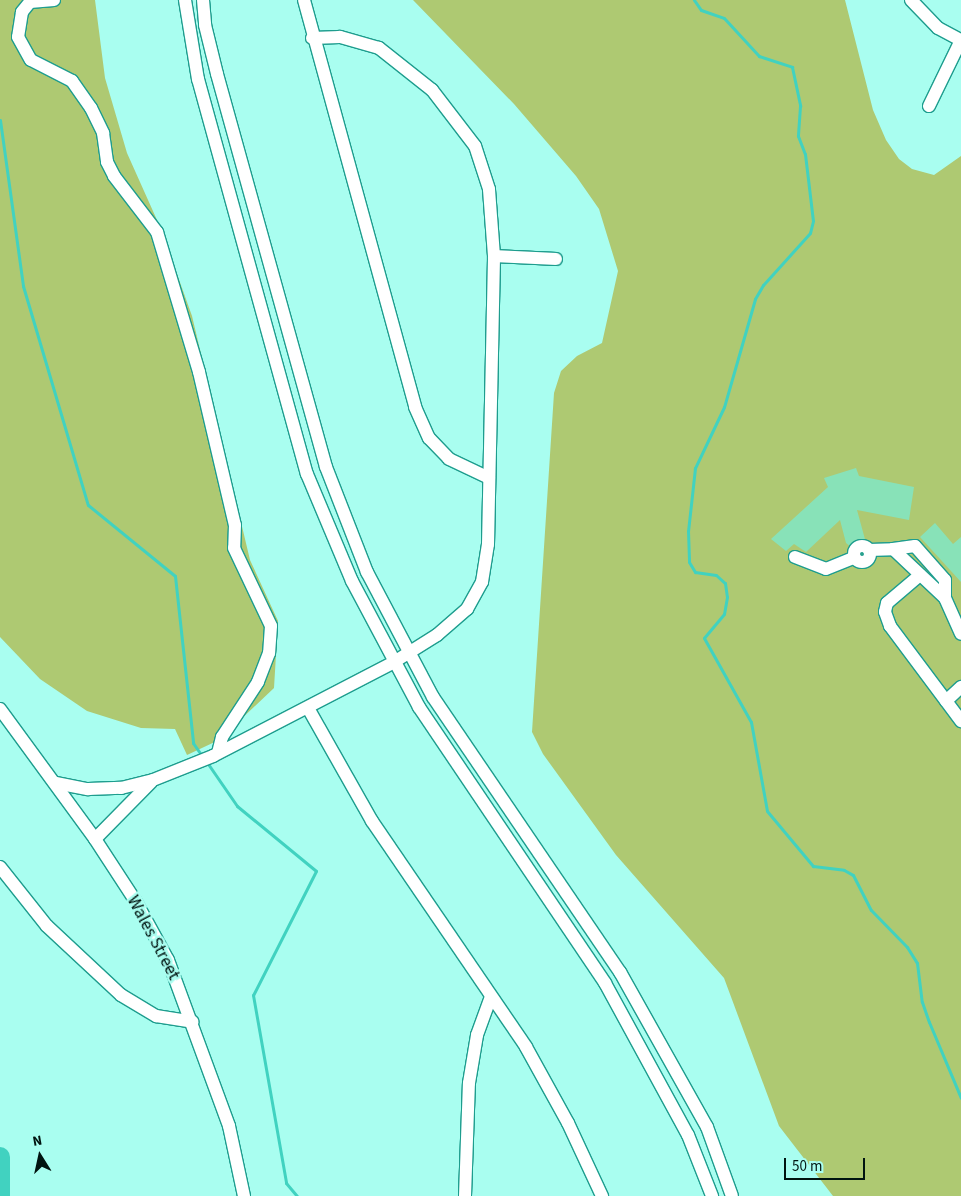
<!DOCTYPE html>
<html>
<head>
<meta charset="utf-8">
<style>
  body { margin:0 }
  #map { position:relative; width:961px; height:1196px; overflow:hidden; background:#a9fef0; font-family:"Source Sans 3",sans-serif }
  div>[style] { position:absolute }
  .green>* { inset:0; background:#aec972 }
  .stream>* { height:3px; margin:-1.5px; padding:0 1.5px; transform-origin:1.5px; border-radius:1.5px; background:#41d2c0 }
  .river>* { height:20px; margin:-10px; padding:0 10px; transform-origin:10px; border-radius:10px; background:#41d2c0 }
  .building>* { inset:0; background:#88e2b8 }
  .roads { filter:drop-shadow(1px 0 #1e9d8e) drop-shadow(-1px 0 #1e9d8e) drop-shadow(0 1px #1e9d8e) drop-shadow(0 -1px #1e9d8e) }
  .minor>* { height:12px; margin:-6px; padding:0 6px; transform-origin:6px; border-radius:6px; background:#fff }
  .minor>.ring { margin:-6px; padding:0; box-sizing:content-box; background:none; border:12px solid #fff; border-radius:50% }
  span { translate:-50% -50%; white-space:nowrap; text-align:center; line-height:1.15; -webkit-text-stroke:5px #a9fef0; paint-order:stroke }
  .street-label { font-size:18px; color:#001410 }
  .north { position:absolute; left:15px; top:1131px; width:50px; height:50px; -webkit-text-stroke:4px #a9fef0; paint-order:stroke; rotate:350deg; font-size:14px; font-weight:700; line-height:20px; text-align:center; color:#001410 }
  .north::after { content:''; display:block; margin:auto; width:18px; height:22px; background:#001410; clip-path:polygon(50% 0,100% 100%,50% 72%,0 100%) }
  .scale { position:absolute; left:784px; top:1158px; width:81px; height:22px; box-sizing:border-box; border:2px solid #001410; border-top:0; padding-left:6px; font-size:15px; line-height:18px; white-space:nowrap; color:#001410; -webkit-text-stroke:4px #a9fef0; paint-order:stroke }
</style>
</head>
<body>
<div id="map">
  <div class="green">
    <i style="clip-path:polygon(0 0,95px 0,105px 78px,127px 153px,161px 229px,192px 316px,250px 560px,278px 621px,274px 688px,219px 740px,187px 755px,175px 729px,141px 728px,87px 711px,40px 679px,0 637px)"></i>
    <i style="clip-path:polygon(413px 0,845px 0,873px 110px,886px 140px,899px 159px,912px 169px,934px 175px,961px 156px,961px 1196px,833px 1196px,779px 1126px,724px 978px,616px 855px,543px 754px,532px 732px,554px 393px,561px 371px,577px 356px,602px 343px,618px 271px,599px 209px,576px 176px,514px 104px)"></i>
  </div>
  <div class="stream">
    <i style="left:694px;top:0;width:12px;rotate:55deg"></i>
    <i style="left:701px;top:10px;width:24px;rotate:19deg"></i>
    <i style="left:724px;top:18px;width:52px;rotate:47.4deg"></i>
    <i style="left:759px;top:56px;width:35px;rotate:18deg"></i>
    <i style="left:792px;top:67px;width:40px;rotate:78deg"></i>
    <i style="left:800px;top:106px;width:30px;rotate:94deg"></i>
    <i style="left:798px;top:136px;width:19px;rotate:69deg"></i>
    <i style="left:805px;top:154px;width:67px;rotate:83.2deg"></i>
    <i style="left:813px;top:221px;width:12px;rotate:104deg"></i>
    <i style="left:810px;top:233px;width:70px;rotate:132.1deg"></i>
    <i style="left:763px;top:285px;width:16px;rotate:120deg"></i>
    <i style="left:755px;top:299px;width:112px;rotate:106deg"></i>
    <i style="left:724px;top:407px;width:68px;rotate:115.4deg"></i>
    <i style="left:695px;top:468px;width:63px;rotate:96.3deg"></i>
    <i style="left:688px;top:531px;width:31px;rotate:88deg"></i>
    <i style="left:689px;top:562px;width:12px;rotate:59deg"></i>
    <i style="left:695px;top:572px;width:21px;rotate:8deg"></i>
    <i style="left:716px;top:575px;width:12px;rotate:42deg"></i>
    <i style="left:725px;top:583px;width:14px;rotate:82deg"></i>
    <i style="left:727px;top:597px;width:17px;rotate:100deg"></i>
    <i style="left:724px;top:614px;width:31px;rotate:130deg"></i>
    <i style="left:704px;top:638px;width:96px;rotate:60.8deg"></i>
    <i style="left:751px;top:722px;width:90px;rotate:79.8deg"></i>
    <i style="left:767px;top:811px;width:72px;rotate:50.1deg"></i>
    <i style="left:813px;top:866px;width:31px;rotate:7deg"></i>
    <i style="left:844px;top:870px;width:10px;rotate:29deg"></i>
    <i style="left:853px;top:875px;width:39px;rotate:63deg"></i>
    <i style="left:871px;top:910px;width:52px;rotate:45.8deg"></i>
    <i style="left:907px;top:947px;width:19px;rotate:58deg"></i>
    <i style="left:917px;top:963px;width:39px;rotate:83deg"></i>
    <i style="left:922px;top:1002px;width:21px;rotate:71deg"></i>
    <i style="left:929px;top:1022px;width:82px;rotate:67.2deg"></i>
    <i style="left:0;top:120px;width:168px;rotate:82.1deg"></i>
    <i style="left:23px;top:286px;width:228px;rotate:73.5deg"></i>
    <i style="left:88px;top:505px;width:112px;rotate:39.2deg"></i>
    <i style="left:175px;top:576px;width:168px;rotate:83.8deg"></i>
    <i style="left:193px;top:743px;width:16px;rotate:55deg"></i>
    <i style="left:206px;top:761px;width:55px;rotate:55.4deg"></i>
    <i style="left:237px;top:806px;width:102px;rotate:39.4deg"></i>
    <i style="left:316px;top:871px;width:139px;rotate:116.9deg"></i>
    <i style="left:253px;top:995px;width:191px;rotate:80deg"></i>
    <i style="left:286px;top:1183px;width:17px;rotate:50deg"></i>
  </div>
  <div class="river">
    <i style="left:0;top:1157px;width:39px;rotate:90deg"></i>
  </div>
  <div class="building">
    <i style="clip-path:polygon(856px 468px,859px 476px,914px 487px,909px 520px,857px 510px,866px 543px,852px 548px,846px 543px,840px 520px,806px 552px,794px 544px,786px 551px,771px 539px,828px 487px,824px 478px)"></i>
    <i style="clip-path:polygon(935px 523px,953px 544px,961px 537px,961px 582px,920px 537px)"></i>
  </div>
  <div class="roads">
    <div class="minor">
      <i style="left:54px;top:0;width:24px;rotate:175deg"></i>
      <i style="left:30px;top:2px;width:13px;rotate:129deg"></i>
      <i style="left:22px;top:12px;width:25px;rotate:99deg"></i>
      <i style="left:18px;top:37px;width:26px;rotate:61deg"></i>
      <i style="left:31px;top:60px;width:46px;rotate:27.1deg"></i>
      <i style="left:72px;top:81px;width:33px;rotate:55deg"></i>
      <i style="left:91px;top:108px;width:28px;rotate:64deg"></i>
      <i style="left:103px;top:133px;width:29px;rotate:82deg"></i>
      <i style="left:107px;top:162px;width:16px;rotate:63deg"></i>
      <i style="left:114px;top:176px;width:71px;rotate:52.5deg"></i>
      <i style="left:157px;top:232px;width:146px;rotate:73.3deg"></i>
      <i style="left:199px;top:372px;width:157px;rotate:76.8deg"></i>
      <i style="left:235px;top:525px;width:23px;rotate:92deg"></i>
      <i style="left:234px;top:548px;width:86px;rotate:64.6deg"></i>
      <i style="left:271px;top:626px;width:27px;rotate:94deg"></i>
      <i style="left:269px;top:653px;width:31px;rotate:111deg"></i>
      <i style="left:258px;top:682px;width:66px;rotate:123.2deg"></i>
      <i style="left:222px;top:737px;width:16px;rotate:104deg"></i>
      <i style="left:185px;top:0;width:80px;rotate:80.7deg"></i>
      <i style="left:198px;top:79px;width:410px;rotate:74.6deg"></i>
      <i style="left:307px;top:474px;width:116px;rotate:67.2deg"></i>
      <i style="left:352px;top:581px;width:143px;rotate:62deg"></i>
      <i style="left:419px;top:707px;width:333px;rotate:56deg"></i>
      <i style="left:605px;top:983px;width:173px;rotate:61.4deg"></i>
      <i style="left:688px;top:1135px;width:66px;rotate:68.5deg"></i>
      <i style="left:203px;top:0;width:25px;rotate:85deg"></i>
      <i style="left:205px;top:25px;width:50px;rotate:76.2deg"></i>
      <i style="left:217px;top:74px;width:408px;rotate:74.5deg"></i>
      <i style="left:326px;top:467px;width:113px;rotate:68.7deg"></i>
      <i style="left:367px;top:572px;width:141px;rotate:62.2deg"></i>
      <i style="left:433px;top:697px;width:333px;rotate:55.8deg"></i>
      <i style="left:620px;top:972px;width:178px;rotate:60.7deg"></i>
      <i style="left:707px;top:1127px;width:73px;rotate:70.1deg"></i>
      <i style="left:304px;top:0;width:422px;rotate:74.7deg"></i>
      <i style="left:415px;top:407px;width:34px;rotate:66deg"></i>
      <i style="left:429px;top:438px;width:29px;rotate:46deg"></i>
      <i style="left:449px;top:459px;width:44px;rotate:25.4deg"></i>
      <i style="left:911px;top:0;width:39px;rotate:46deg"></i>
      <i style="left:938px;top:28px;width:26px;rotate:28deg"></i>
      <i style="left:929px;top:106px;width:73px;rotate:-64.1deg"></i>
      <i style="left:494px;top:256px;width:62px;rotate:2.8deg"></i>
      <i class="ring" style="left:854px;top:546px;width:4px;height:4px"></i>
      <i style="left:893px;top:549px;width:22px;rotate:-8deg"></i>
      <i style="left:915px;top:546px;width:45px;rotate:48.6deg"></i>
      <i style="left:945px;top:580px;width:18px;rotate:90deg"></i>
      <i style="left:869px;top:550px;width:24px;rotate:-2deg"></i>
      <i style="left:893px;top:549px;width:71px;rotate:43.3deg"></i>
      <i style="left:945px;top:598px;width:39px;rotate:66deg"></i>
      <i style="left:795px;top:557px;width:33px;rotate:21deg"></i>
      <i style="left:826px;top:569px;width:31px;rotate:-22deg"></i>
      <i style="left:920px;top:575px;width:43px;rotate:139.7deg"></i>
      <i style="left:887px;top:603px;width:9px;rotate:103deg"></i>
      <i style="left:885px;top:612px;width:15px;rotate:70deg"></i>
      <i style="left:890px;top:626px;width:119px;rotate:53.2deg"></i>
      <i style="left:946px;top:701px;width:21px;rotate:-43deg"></i>
      <i style="left:308px;top:708px;width:130px;rotate:60.5deg"></i>
      <i style="left:372px;top:821px;width:273px;rotate:55.7deg"></i>
      <i style="left:526px;top:1047px;width:87px;rotate:61.1deg"></i>
      <i style="left:568px;top:1123px;width:81px;rotate:65deg"></i>
      <i style="left:0;top:709px;width:161px;rotate:53.8deg"></i>
      <i style="left:95px;top:839px;width:75px;rotate:56.9deg"></i>
      <i style="left:136px;top:902px;width:66px;rotate:61.1deg"></i>
      <i style="left:168px;top:960px;width:177px;rotate:69.8deg"></i>
      <i style="left:229px;top:1126px;width:72px;rotate:77.9deg"></i>
      <i style="left:56px;top:783px;width:33px;rotate:11deg"></i>
      <i style="left:88px;top:789px;width:33px;rotate:-2deg"></i>
      <i style="left:121px;top:788px;width:33px;rotate:-14deg"></i>
      <i style="left:153px;top:780px;width:65px;rotate:-21.8deg"></i>
      <i style="left:213px;top:756px;width:204px;rotate:-27.4deg"></i>
      <i style="left:394px;top:662px;width:51px;rotate:-32.1deg"></i>
      <i style="left:437px;top:635px;width:40px;rotate:-41deg"></i>
      <i style="left:467px;top:609px;width:31px;rotate:-61deg"></i>
      <i style="left:482px;top:582px;width:38px;rotate:-81deg"></i>
      <i style="left:488px;top:544px;width:288px;rotate:-88.8deg"></i>
      <i style="left:494px;top:256px;width:67px;rotate:-94.3deg"></i>
      <i style="left:489px;top:189px;width:45px;rotate:-108deg"></i>
      <i style="left:475px;top:146px;width:71px;rotate:-127.5deg"></i>
      <i style="left:432px;top:90px;width:68px;rotate:-141.6deg"></i>
      <i style="left:379px;top:48px;width:41px;rotate:-164.2deg"></i>
      <i style="left:340px;top:37px;width:28px;rotate:178deg"></i>
      <i style="left:95px;top:839px;width:80px;rotate:-45.5deg"></i>
      <i style="left:0;top:867px;width:75px;rotate:51.5deg"></i>
      <i style="left:47px;top:926px;width:101px;rotate:43deg"></i>
      <i style="left:121px;top:995px;width:41px;rotate:31deg"></i>
      <i style="left:156px;top:1016px;width:37px;rotate:9deg"></i>
      <i style="left:465px;top:1196px;width:113px;rotate:-88deg"></i>
      <i style="left:469px;top:1083px;width:49px;rotate:-80.5deg"></i>
      <i style="left:477px;top:1035px;width:38px;rotate:-70deg"></i>
    </div>
  </div>
  <div class="street-label">
    <span style="left:153px;top:938px;rotate:62deg">Wales Street</span>
  </div>
  <div class="north">N</div>
  <div class="scale">50 m</div>
</div>
</body>
</html>
